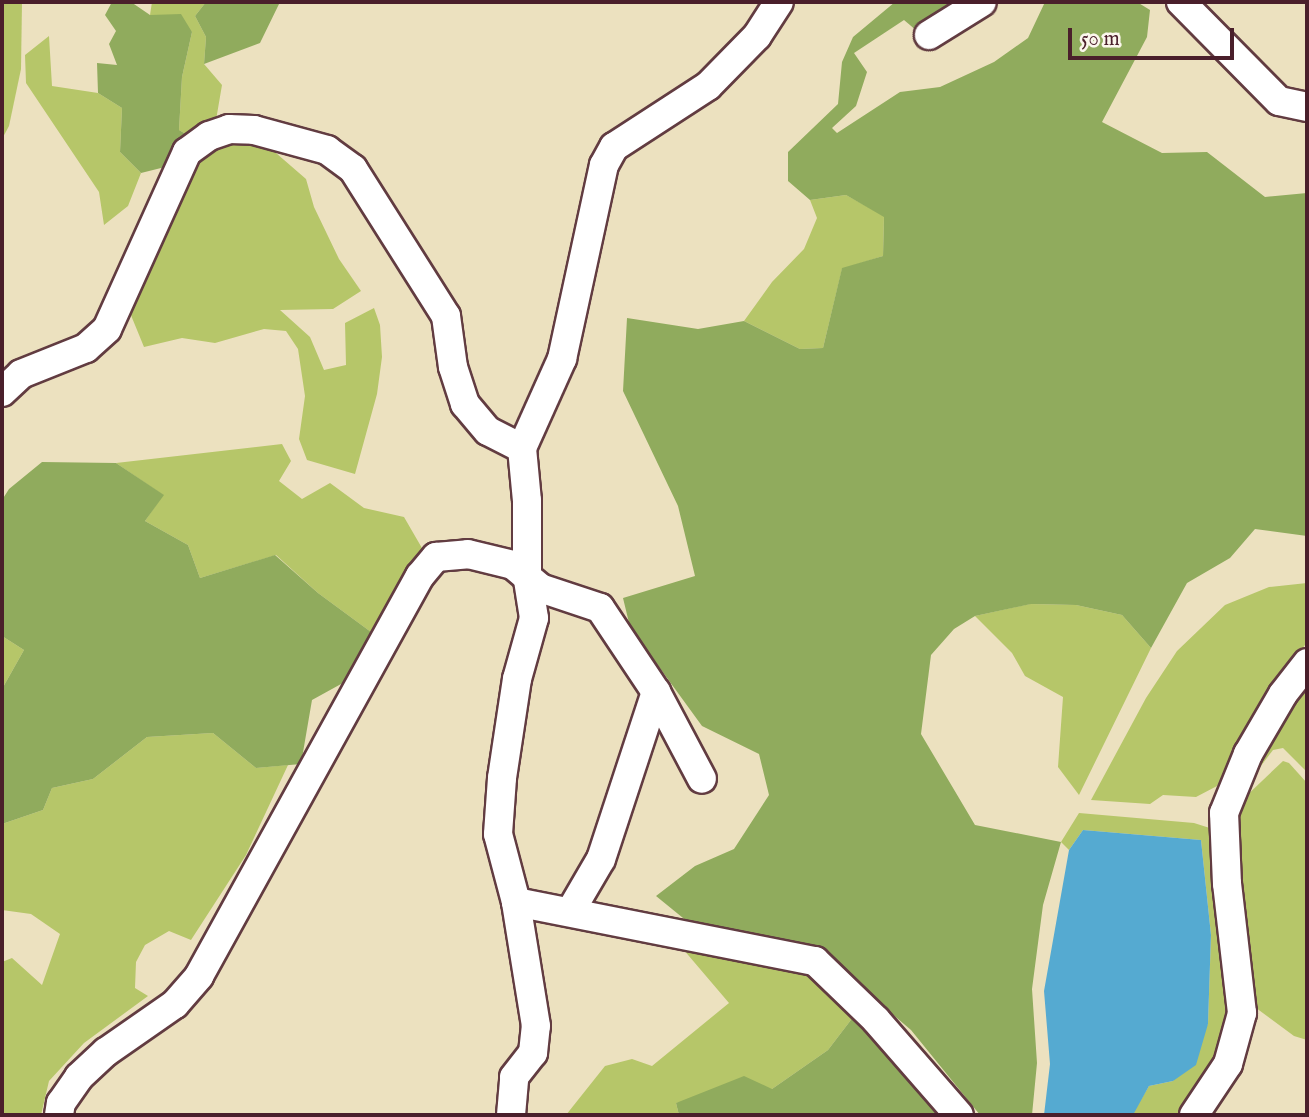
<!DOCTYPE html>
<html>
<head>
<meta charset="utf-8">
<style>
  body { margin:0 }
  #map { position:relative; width:1309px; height:1117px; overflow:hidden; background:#ece1bf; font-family:"IM FELL English",serif }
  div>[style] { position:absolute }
  .green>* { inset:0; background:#b6c669 }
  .forest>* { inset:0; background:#90ab5d }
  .water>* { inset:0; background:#55aad1 }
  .roads { filter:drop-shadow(2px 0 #623c41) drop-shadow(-2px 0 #623c41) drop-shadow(0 2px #623c41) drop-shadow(0 -2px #623c41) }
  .minor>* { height:28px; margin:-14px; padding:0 14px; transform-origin:14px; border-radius:14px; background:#fff }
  span { translate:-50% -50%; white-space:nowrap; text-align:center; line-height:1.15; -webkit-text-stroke:6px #fbf7ec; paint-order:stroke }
  .frame { position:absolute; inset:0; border:4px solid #4a1f2b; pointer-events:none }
  .scale { position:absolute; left:1068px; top:28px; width:166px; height:32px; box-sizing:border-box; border:4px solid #4a1f2b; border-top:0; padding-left:9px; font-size:21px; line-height:24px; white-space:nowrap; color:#4a1f2b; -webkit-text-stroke:5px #fbf7ec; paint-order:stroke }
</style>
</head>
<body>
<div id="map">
  <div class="green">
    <i style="clip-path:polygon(2px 2px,22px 2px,21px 69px,9px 126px,2px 139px)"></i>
    <i style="clip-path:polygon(152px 2px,206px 2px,195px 16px,206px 37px,204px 64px,222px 85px,215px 126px,191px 137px,179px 130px,182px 77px,192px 32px,150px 15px)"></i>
    <i style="clip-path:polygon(49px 36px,52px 86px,98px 93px,122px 108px,120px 152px,141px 173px,128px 206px,104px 225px,99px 192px,26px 83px,25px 55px)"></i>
    <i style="clip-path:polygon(241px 137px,261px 140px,306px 179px,314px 207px,339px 259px,361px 291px,333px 309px,280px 310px,310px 337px,324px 370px,346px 365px,345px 323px,374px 308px,380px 325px,382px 357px,377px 394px,355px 474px,307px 460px,299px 439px,305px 396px,298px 349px,286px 331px,264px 329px,215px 343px,182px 338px,144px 347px,128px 308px,193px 163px,214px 145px)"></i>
    <i style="clip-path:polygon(846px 195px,884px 216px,883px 256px,842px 269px,823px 348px,800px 349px,744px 321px,772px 282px,804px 249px,817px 218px,810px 200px)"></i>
    <i style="clip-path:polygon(282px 444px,291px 461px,279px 481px,302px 499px,330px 483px,364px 508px,404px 517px,426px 555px,391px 614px,371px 632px,318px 593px,276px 555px,200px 578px,188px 545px,145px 521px,163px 495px,116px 463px)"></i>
    <i style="clip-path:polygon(1307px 583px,1307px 642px,1268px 698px,1217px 786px,1196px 797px,1163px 795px,1150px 804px,1091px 800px,1146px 698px,1177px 651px,1225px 605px,1269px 587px)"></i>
    <i style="clip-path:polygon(1030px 604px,1076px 605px,1122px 615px,1151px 648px,1079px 795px,1058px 767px,1063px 697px,1025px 676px,1012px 653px,975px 616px)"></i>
    <i style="clip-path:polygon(2px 636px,24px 650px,2px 689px)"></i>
    <i style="clip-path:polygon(1307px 671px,1307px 772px,1283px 748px,1273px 750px,1248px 783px)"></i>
    <i style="clip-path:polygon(213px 733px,256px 768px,288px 765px,246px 855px,191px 940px,169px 931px,145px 945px,136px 962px,135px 988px,148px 996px,84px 1043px,49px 1081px,41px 1115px,5px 1115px,2px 1110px,2px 962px,12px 958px,42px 985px,60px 934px,31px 914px,2px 910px,2px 824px,43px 810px,52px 788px,93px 779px,147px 737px)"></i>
    <i style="clip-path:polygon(1283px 761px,1289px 763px,1307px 783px,1307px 1040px,1294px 1036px,1248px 1002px,1237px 825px,1242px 800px)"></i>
    <i style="clip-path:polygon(1079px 813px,1194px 823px,1216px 830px,1231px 1010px,1225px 1051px,1185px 1115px,1133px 1113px,1149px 1086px,1173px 1081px,1208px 1024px,1211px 935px,1201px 840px,1083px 830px,1069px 850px,1061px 842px)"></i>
    <i style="clip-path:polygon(677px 942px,818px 972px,857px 1012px,828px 1050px,772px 1089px,676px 1103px,679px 1115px,566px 1115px,605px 1066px,632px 1059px,652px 1066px,729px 1003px)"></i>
  </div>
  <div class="forest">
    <i style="clip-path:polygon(112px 2px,131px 2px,150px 15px,181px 14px,192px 32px,182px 77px,179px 130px,191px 137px,169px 166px,141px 173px,120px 152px,122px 108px,98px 93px,97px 63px,117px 65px,109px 44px,116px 31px,105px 15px)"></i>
    <i style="clip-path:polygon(206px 2px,280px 2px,260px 43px,204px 64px,206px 37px,195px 16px)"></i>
    <i style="clip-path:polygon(895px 2px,969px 2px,917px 31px,904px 20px,854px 53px,867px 72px,856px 106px,832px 128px,837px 133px,900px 92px,940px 87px,994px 62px,1028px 38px,1045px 2px,1137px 2px,1150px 10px,1147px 37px,1102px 122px,1162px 153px,1207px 152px,1265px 197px,1307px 193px,1307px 536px,1255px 529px,1230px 558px,1187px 583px,1151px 648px,1122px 615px,1076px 605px,1031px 604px,975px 616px,954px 629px,931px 655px,921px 734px,975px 825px,1061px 842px,1043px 905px,1032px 989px,1037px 1063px,1032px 1115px,980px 1115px,911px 1030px,817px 950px,699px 931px,656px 896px,695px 866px,734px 849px,769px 795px,759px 754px,702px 726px,630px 627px,623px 598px,695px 576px,678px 506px,623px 391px,627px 318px,698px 329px,744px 321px,800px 349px,823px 348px,842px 268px,883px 256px,884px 217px,846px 195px,810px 200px,788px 181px,788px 152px,838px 104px,842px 62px,853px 37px)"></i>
    <i style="clip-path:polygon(42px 462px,116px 463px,164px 495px,145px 521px,188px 545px,200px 578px,275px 555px,318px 593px,371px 632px,361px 673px,312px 700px,301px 764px,256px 768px,213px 733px,147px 737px,93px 779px,52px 788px,43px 810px,2px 824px,2px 689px,24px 650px,2px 636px,2px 500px,9px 489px)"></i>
    <i style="clip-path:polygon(857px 1012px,943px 1115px,679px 1115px,676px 1103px,744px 1076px,772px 1089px,828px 1050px)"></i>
  </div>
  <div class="water">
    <i style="clip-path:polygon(1083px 830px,1201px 840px,1211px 935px,1208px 1024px,1196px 1065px,1173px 1081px,1149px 1086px,1133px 1115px,1044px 1115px,1050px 1064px,1044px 991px,1069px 850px)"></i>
  </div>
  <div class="roads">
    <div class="minor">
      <i style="left:1181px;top:2px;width:139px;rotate:45.3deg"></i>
      <i style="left:1279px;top:101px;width:29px;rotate:12deg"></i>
      <i style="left:929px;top:35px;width:62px;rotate:-31.9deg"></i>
      <i style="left:2px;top:392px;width:26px;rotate:-43deg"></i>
      <i style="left:21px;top:374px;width:70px;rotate:-21.8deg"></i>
      <i style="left:86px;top:348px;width:28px;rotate:-42deg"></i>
      <i style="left:107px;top:329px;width:194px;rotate:-65.7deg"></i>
      <i style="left:187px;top:152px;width:27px;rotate:-36deg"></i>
      <i style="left:209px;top:136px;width:21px;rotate:-19deg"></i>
      <i style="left:229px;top:129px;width:25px;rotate:2deg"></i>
      <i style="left:254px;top:130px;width:76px;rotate:15.3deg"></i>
      <i style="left:327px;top:150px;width:32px;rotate:36deg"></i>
      <i style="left:353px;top:169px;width:174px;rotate:57.7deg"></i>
      <i style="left:446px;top:316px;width:51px;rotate:82.2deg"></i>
      <i style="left:453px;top:367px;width:39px;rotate:72deg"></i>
      <i style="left:465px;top:404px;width:35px;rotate:50deg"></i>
      <i style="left:488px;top:431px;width:38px;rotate:27deg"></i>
      <i style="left:516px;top:902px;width:305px;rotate:11.2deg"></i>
      <i style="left:815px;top:961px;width:85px;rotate:44deg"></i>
      <i style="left:876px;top:1020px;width:126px;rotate:48.9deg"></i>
      <i style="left:570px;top:912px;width:61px;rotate:-59.7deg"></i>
      <i style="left:601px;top:859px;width:176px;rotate:-71.8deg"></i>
      <i style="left:59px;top:1115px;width:12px;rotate:-81deg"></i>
      <i style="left:61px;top:1103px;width:32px;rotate:-55deg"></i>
      <i style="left:79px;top:1077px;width:37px;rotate:-43deg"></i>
      <i style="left:106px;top:1052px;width:84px;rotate:-34.8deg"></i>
      <i style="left:175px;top:1004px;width:37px;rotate:-49deg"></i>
      <i style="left:199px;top:976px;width:457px;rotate:-61.1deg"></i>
      <i style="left:420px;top:576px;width:25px;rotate:-50deg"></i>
      <i style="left:436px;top:557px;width:32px;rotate:-5deg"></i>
      <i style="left:468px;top:554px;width:46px;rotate:13.7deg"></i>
      <i style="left:513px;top:565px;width:35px;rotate:40deg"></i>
      <i style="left:540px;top:588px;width:63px;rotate:18.4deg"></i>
      <i style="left:600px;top:608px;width:101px;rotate:56.3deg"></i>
      <i style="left:656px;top:692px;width:98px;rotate:62.1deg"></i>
      <i style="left:511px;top:1115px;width:38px;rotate:-85deg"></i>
      <i style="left:514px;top:1077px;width:31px;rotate:-52deg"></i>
      <i style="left:533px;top:1053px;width:27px;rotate:-84deg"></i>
      <i style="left:536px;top:1026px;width:126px;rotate:-99.2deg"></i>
      <i style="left:516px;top:902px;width:70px;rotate:-104.8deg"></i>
      <i style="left:498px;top:834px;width:56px;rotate:-85.9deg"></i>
      <i style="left:502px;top:778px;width:100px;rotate:-81.4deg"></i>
      <i style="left:517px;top:679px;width:63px;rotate:-74.4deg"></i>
      <i style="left:534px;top:618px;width:45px;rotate:-99deg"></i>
      <i style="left:527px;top:574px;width:73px;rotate:-90deg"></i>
      <i style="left:527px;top:501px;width:53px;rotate:-95.4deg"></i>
      <i style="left:522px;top:448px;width:98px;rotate:-65.8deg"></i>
      <i style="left:562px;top:359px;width:198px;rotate:-77.8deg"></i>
      <i style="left:604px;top:165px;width:21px;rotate:-61deg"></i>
      <i style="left:614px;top:147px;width:112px;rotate:-33deg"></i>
      <i style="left:708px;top:86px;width:70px;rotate:-45.6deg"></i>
      <i style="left:757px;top:36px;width:40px;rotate:-57.1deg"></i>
      <i style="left:1194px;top:1115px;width:61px;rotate:-56.3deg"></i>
      <i style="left:1228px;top:1064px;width:53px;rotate:-74.6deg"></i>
      <i style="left:1242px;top:1013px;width:130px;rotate:-96.6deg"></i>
      <i style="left:1227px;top:884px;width:71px;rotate:-92.4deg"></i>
      <i style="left:1224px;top:813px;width:64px;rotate:-67.9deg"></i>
      <i style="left:1248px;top:754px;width:69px;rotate:-59.7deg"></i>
      <i style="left:1283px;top:694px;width:39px;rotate:-52deg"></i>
    </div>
  </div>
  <div class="frame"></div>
  <div class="scale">50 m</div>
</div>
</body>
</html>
